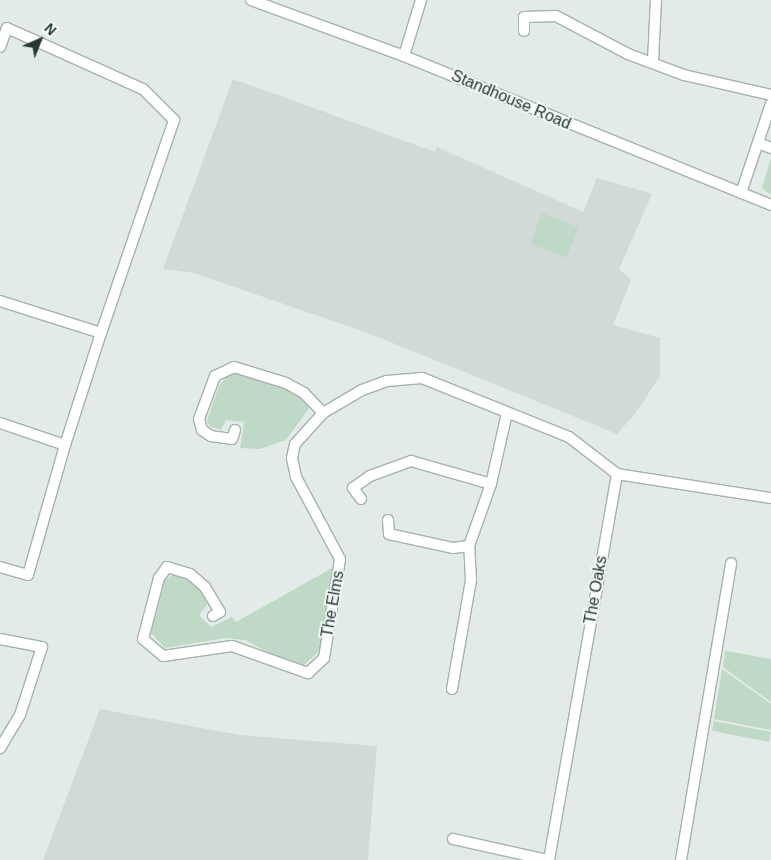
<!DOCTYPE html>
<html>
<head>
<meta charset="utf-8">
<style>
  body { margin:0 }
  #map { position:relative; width:771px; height:860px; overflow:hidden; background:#e2ebe7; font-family:Helvetica,sans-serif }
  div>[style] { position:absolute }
  .built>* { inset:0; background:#d1dad6 }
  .green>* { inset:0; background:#bed9c5; transform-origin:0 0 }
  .roads { filter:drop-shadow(1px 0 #a5b2ae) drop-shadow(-1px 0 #a5b2ae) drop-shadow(0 1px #a5b2ae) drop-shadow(0 -1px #a5b2ae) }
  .street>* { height:10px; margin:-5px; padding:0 5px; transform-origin:5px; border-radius:5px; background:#fff }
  span { translate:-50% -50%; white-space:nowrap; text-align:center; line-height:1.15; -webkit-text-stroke:4px #f2f7f5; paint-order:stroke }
  .street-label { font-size:16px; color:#243934 }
  .north { position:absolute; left:15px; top:15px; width:50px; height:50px; -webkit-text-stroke:4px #f2f7f5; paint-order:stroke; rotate:44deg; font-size:14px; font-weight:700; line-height:20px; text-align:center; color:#243934 }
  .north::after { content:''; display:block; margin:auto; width:18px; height:22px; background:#243934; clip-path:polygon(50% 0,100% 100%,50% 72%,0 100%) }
</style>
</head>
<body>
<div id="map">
  <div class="built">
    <i style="clip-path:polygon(233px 79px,435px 152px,437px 147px,583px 212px,597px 178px,652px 194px,619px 269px,631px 280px,613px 325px,660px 338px,660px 376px,635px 414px,617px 434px,368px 333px,194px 273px,163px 269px)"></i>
    <i style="clip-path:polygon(100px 709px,239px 735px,377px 746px,368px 860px,43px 860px)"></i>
  </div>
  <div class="green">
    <i style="clip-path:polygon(771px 158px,771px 195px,762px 188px)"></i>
    <i style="left:542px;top:213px;width:39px;height:33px;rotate:21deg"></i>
    <i style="clip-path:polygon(238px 373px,287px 387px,310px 407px,286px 440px,260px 449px,240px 448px,244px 422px,226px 420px,221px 430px,210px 426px,207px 421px,219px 386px,226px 377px)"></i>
    <i style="clip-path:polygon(334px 567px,320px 650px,304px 665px,281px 659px,245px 640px,225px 638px,165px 648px,151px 633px,165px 580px,176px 572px,193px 579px,206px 598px,207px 605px,199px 615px,211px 627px,232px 617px,236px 622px)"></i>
    <i style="clip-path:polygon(725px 651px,771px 659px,771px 702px,723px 667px)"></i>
    <i style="clip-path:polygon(722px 669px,771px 704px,771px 730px,714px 719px)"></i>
    <i style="left:714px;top:721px;width:58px;height:10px;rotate:11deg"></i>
  </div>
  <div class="roads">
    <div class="street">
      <i style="left:251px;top:0;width:163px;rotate:20.1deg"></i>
      <i style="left:404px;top:56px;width:396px;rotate:22.1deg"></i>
      <i style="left:524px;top:31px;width:14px;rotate:-90deg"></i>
      <i style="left:524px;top:17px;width:32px;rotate:-2deg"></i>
      <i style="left:556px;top:16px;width:81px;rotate:27.8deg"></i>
      <i style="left:628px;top:54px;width:60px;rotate:20.6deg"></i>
      <i style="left:684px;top:75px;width:89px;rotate:12.9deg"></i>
      <i style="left:0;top:47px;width:20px;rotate:-70deg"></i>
      <i style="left:7px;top:28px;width:149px;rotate:24.2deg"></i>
      <i style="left:143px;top:89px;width:44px;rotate:45deg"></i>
      <i style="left:174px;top:120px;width:225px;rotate:108.9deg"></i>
      <i style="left:404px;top:56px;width:59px;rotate:-73.1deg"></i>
      <i style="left:653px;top:61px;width:61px;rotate:-87.2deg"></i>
      <i style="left:761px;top:144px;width:11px;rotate:22deg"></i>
      <i style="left:741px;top:193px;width:94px;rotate:-71.4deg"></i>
      <i style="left:0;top:301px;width:106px;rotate:17.6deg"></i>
      <i style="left:101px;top:333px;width:118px;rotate:107.8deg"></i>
      <i style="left:65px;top:445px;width:69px;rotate:-161.3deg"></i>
      <i style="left:235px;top:430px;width:9px;rotate:108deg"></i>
      <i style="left:232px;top:439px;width:21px;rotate:-172deg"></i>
      <i style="left:211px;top:436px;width:11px;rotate:-146deg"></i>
      <i style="left:202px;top:430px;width:11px;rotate:-105deg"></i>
      <i style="left:199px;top:419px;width:46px;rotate:-69.6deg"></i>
      <i style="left:215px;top:376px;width:21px;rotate:-25deg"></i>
      <i style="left:234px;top:367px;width:54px;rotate:17.1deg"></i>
      <i style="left:286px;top:383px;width:21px;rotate:29deg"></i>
      <i style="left:304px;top:393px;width:28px;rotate:46deg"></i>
      <i style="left:361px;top:499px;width:14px;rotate:-126deg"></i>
      <i style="left:353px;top:488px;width:21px;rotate:-35deg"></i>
      <i style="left:370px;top:476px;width:44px;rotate:-20.1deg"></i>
      <i style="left:411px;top:461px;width:83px;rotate:16deg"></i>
      <i style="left:388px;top:520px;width:14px;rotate:86deg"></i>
      <i style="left:389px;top:534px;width:66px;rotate:12.3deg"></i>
      <i style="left:453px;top:548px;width:16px;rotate:-7deg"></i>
      <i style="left:0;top:567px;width:29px;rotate:16deg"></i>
      <i style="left:28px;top:575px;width:135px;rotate:-74.1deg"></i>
      <i style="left:213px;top:616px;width:8px;rotate:-30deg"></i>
      <i style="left:220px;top:612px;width:29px;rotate:-121deg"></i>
      <i style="left:205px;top:587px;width:20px;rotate:-139deg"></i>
      <i style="left:190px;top:574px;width:24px;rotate:-163deg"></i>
      <i style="left:167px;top:567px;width:14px;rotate:126deg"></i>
      <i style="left:159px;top:578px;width:63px;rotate:104.7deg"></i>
      <i style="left:143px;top:639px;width:26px;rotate:40deg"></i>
      <i style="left:163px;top:656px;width:70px;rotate:-8.2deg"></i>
      <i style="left:232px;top:646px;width:81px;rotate:19.6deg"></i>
      <i style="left:308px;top:673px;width:22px;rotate:-43deg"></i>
      <i style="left:324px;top:658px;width:100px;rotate:-80.8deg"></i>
      <i style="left:340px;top:559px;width:93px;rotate:-118.2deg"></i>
      <i style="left:296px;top:477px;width:19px;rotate:-102deg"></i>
      <i style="left:292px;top:458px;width:14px;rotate:-78deg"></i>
      <i style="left:295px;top:444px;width:42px;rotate:-47.9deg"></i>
      <i style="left:323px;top:413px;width:45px;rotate:-30.5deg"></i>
      <i style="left:362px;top:390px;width:27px;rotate:-20deg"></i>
      <i style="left:387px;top:381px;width:35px;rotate:-5deg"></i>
      <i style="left:422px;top:378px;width:158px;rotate:21.9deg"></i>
      <i style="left:569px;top:437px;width:61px;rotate:37.6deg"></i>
      <i style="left:0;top:639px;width:43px;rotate:10.8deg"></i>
      <i style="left:42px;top:647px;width:71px;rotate:107.9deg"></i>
      <i style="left:20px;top:715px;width:39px;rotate:121deg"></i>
      <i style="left:452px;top:689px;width:111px;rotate:-80.1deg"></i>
      <i style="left:471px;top:580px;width:34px;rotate:-93deg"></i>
      <i style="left:469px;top:546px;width:66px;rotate:-70.5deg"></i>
      <i style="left:491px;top:484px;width:73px;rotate:-77.3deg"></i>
      <i style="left:453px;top:839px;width:97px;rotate:12.5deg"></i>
      <i style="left:549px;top:860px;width:392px;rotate:-80deg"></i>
      <i style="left:617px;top:474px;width:156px;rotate:8.9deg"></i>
      <i style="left:681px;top:860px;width:301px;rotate:-80.4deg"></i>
    </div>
  </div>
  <div class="street-label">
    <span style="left:511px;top:100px;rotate:23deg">Standhouse Road</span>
    <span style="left:596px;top:590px;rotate:-80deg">The Oaks</span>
    <span style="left:333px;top:604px;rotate:-80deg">The Elms</span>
  </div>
  <div class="north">N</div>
</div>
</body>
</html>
